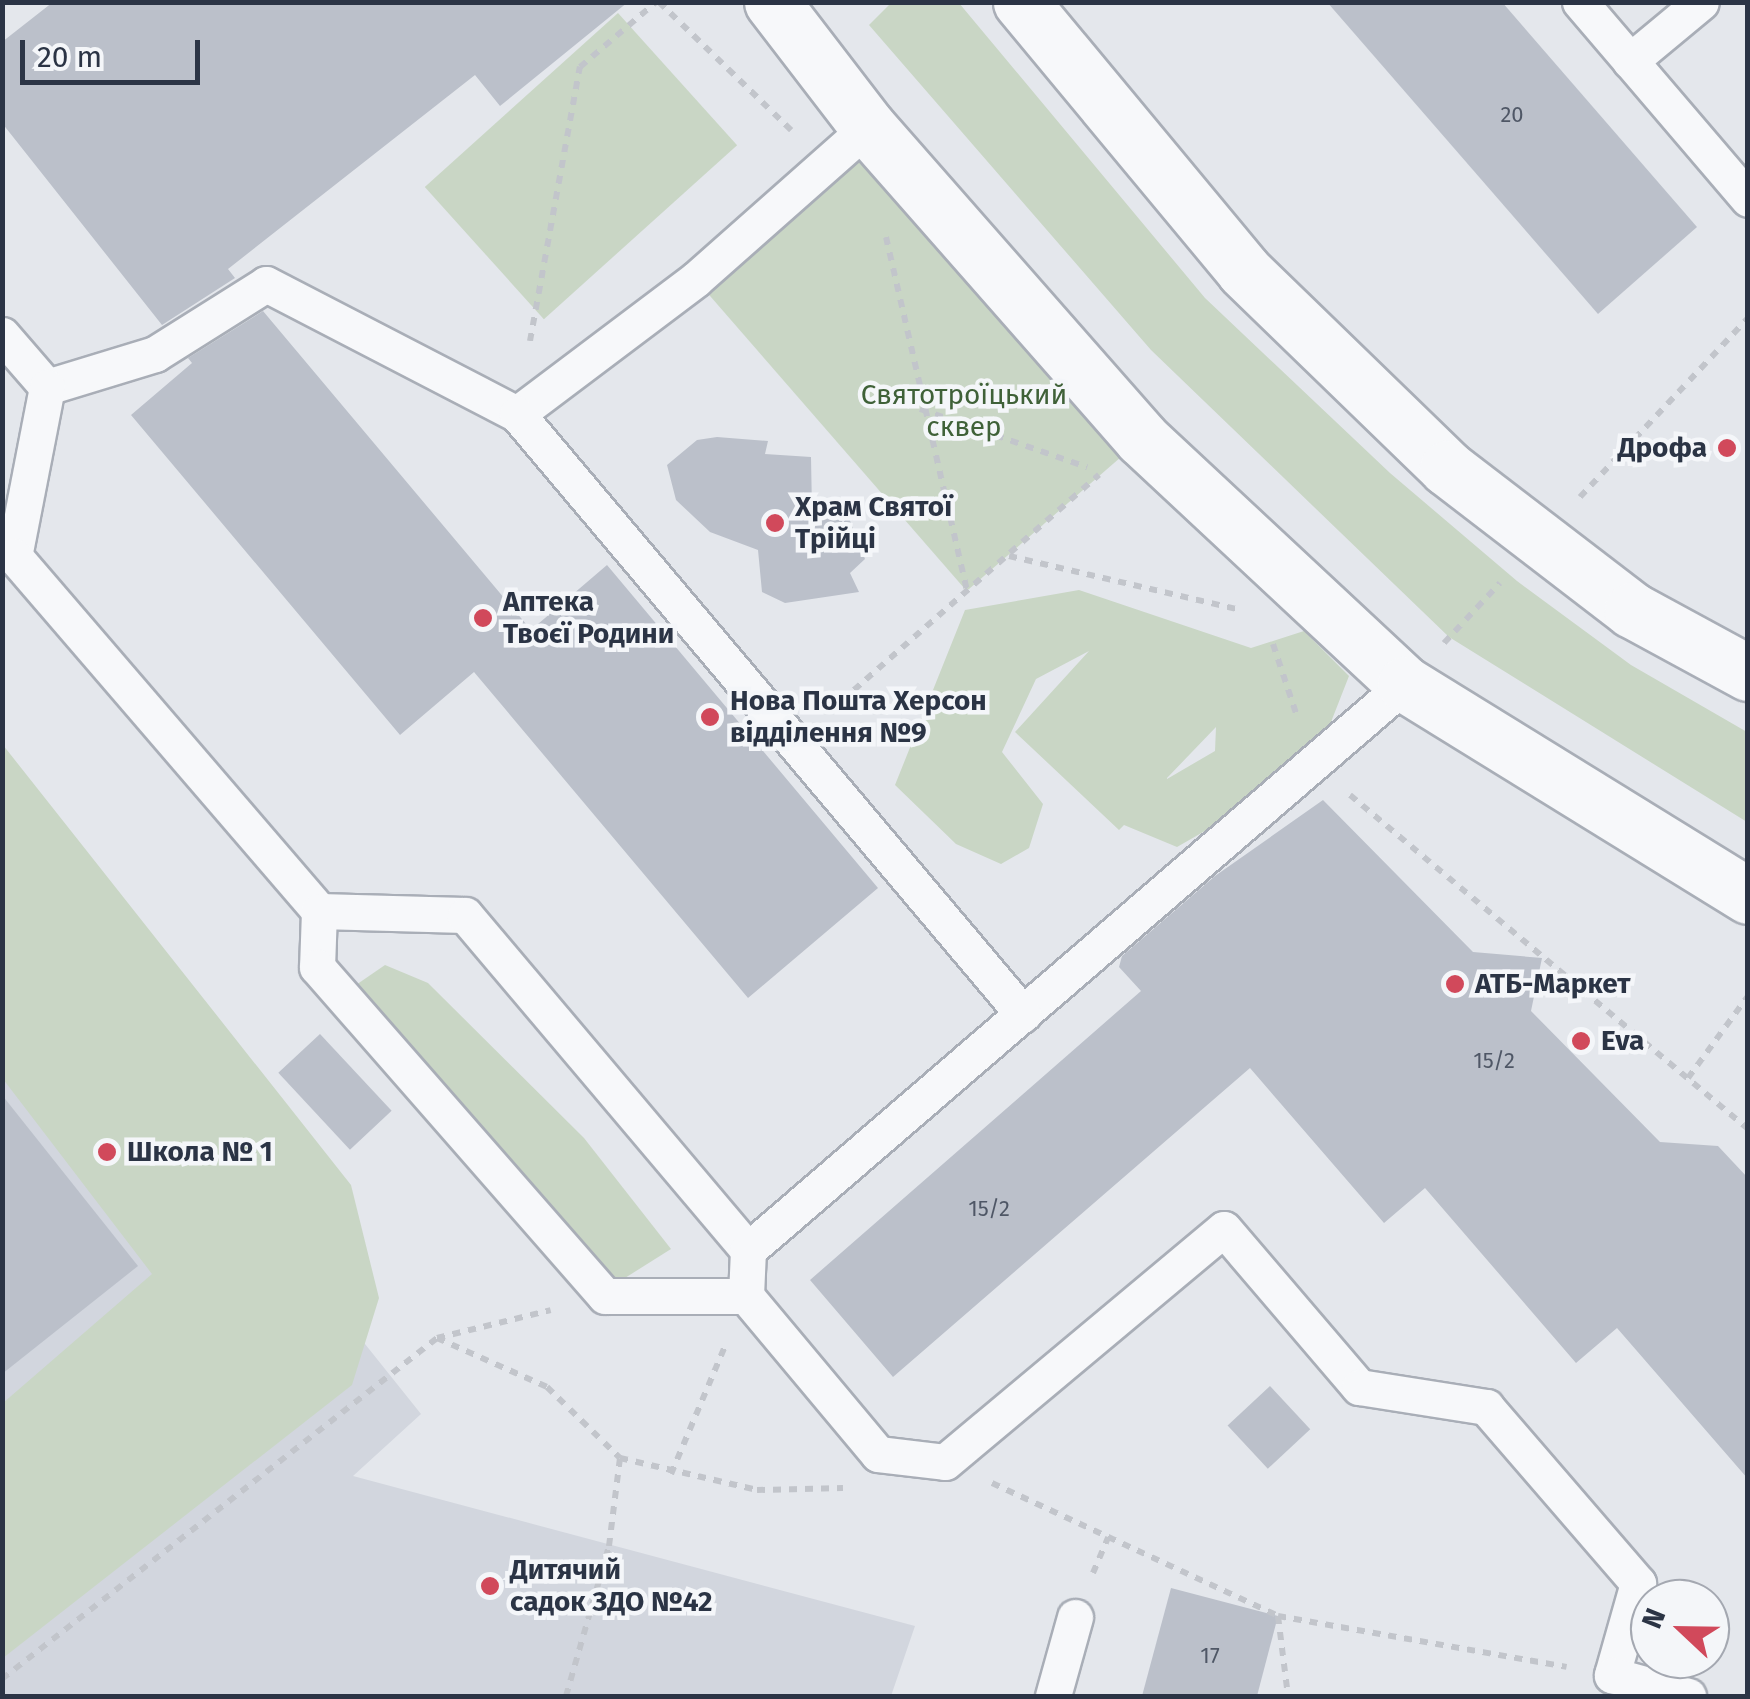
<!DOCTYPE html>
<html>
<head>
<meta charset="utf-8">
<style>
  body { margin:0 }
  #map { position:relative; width:1750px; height:1699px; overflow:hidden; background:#e4e7ec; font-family:"Fira Sans",sans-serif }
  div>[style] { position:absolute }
  .built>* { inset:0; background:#d2d6de }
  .green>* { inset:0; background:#c9d6c5; transform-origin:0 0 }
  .building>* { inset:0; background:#bbc0ca; transform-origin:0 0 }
  .path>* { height:6px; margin-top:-3px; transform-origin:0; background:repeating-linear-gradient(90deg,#c2c5cb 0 8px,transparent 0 16px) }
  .roads { filter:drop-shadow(2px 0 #a9aeb7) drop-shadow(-2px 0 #a9aeb7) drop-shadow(0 2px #a9aeb7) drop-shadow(0 -2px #a9aeb7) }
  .lane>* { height:35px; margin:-17.5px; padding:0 17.5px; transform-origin:17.5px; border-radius:17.5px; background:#f7f8fa }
  .street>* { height:55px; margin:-27.5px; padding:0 27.5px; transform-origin:27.5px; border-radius:27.5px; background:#f7f8fa }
  .dots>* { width:28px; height:28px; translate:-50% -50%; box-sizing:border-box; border:5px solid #f4f6f9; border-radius:50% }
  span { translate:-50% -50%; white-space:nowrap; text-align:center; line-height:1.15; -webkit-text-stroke:9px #f4f6f9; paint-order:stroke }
  .number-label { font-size:22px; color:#4f5766 }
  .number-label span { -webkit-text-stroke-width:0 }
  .park-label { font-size:28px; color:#3f6138 }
  .poi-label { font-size:28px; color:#2b3445; font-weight:700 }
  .right { translate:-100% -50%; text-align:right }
  .left { translate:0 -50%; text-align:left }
  .frame { position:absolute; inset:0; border:5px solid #2b3445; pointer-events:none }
  .north { position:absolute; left:1630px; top:1579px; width:100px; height:100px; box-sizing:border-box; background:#f4f6f9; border:2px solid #a4a8b1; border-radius:50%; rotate:292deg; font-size:28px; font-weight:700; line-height:40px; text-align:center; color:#2b3445 }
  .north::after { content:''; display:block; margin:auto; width:35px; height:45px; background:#d1495b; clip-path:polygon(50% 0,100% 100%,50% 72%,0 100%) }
  .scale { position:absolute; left:20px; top:40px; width:180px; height:45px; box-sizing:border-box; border:5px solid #2b3445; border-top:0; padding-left:12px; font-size:30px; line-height:35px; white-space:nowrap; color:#2b3445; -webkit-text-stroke:8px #f4f6f9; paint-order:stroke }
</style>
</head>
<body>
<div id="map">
  <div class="built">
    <i style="clip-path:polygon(2px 890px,421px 1414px,353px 1476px,915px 1626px,891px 1696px,3px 1696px)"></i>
  </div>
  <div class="green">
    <i style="clip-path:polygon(892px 2px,959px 3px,1205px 298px,1390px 473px,1517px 581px,1631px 665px,1747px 732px,1747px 822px,1449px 637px,1151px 350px,869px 25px)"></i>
    <i style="left:618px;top:13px;width:178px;height:260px;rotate:48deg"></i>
    <i style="left:868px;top:127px;width:415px;height:230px;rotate:49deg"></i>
    <i style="clip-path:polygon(evenodd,1079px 590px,1251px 648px,1304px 631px,1349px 676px,1331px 722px,1238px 812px,1177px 847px,1124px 825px,1119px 830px,1015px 732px,1089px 651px,1036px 679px,1002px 752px,1043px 804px,1029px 848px,1001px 864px,956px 844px,895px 785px,965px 610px,1079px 590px,1216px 727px,1215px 751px,1167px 779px,1167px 778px,1216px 727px)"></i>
    <i style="clip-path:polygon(3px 745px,351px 1185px,379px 1298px,352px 1385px,3px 1658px,3px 1403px,152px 1274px,3px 1079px)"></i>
    <i style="clip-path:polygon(385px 965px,428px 983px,584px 1138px,671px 1249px,617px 1283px,353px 987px)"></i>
  </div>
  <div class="building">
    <i style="clip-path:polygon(53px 2px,628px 2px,500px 106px,475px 75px,228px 269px,235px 278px,162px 325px,2px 123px,2px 42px)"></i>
    <i style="clip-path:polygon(1327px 2px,1502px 2px,1697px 227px,1598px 314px)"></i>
    <i style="clip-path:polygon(263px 311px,531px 630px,607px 565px,878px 888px,748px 998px,474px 672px,400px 735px,131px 415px,192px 363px,188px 358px)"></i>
    <i style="clip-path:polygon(717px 437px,768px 441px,765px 454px,811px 457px,812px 510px,847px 513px,865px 559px,850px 573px,859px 592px,785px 603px,762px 592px,758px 550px,710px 532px,676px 500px,667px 465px,697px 440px)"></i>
    <i style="clip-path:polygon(1323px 800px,1473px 952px,1542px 958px,1531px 1011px,1660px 1142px,1718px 1146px,1748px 1178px,1748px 1479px,1617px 1328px,1576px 1363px,1425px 1188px,1384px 1223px,1250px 1068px,893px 1377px,810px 1280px,1141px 991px,1119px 967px,1122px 956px,1215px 876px)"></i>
    <i style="left:320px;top:1034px;width:105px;height:57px;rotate:47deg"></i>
    <i style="clip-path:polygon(2px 1095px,138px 1266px,2px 1374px)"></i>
    <i style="left:1270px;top:1386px;width:59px;height:58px;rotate:47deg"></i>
    <i style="clip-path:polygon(1171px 1588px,1278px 1616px,1257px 1696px,1142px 1696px)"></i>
  </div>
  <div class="path">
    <i style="left:659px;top:2px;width:184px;rotate:44.1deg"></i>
    <i style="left:886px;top:237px;width:362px;rotate:77.1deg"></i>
    <i style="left:530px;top:341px;width:279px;rotate:-79.7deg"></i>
    <i style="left:580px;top:67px;width:100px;rotate:-40.5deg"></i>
    <i style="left:920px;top:409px;width:177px;rotate:19.2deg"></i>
    <i style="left:1580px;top:497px;width:245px;rotate:-46.8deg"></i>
    <i style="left:1009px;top:556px;width:233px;rotate:13.1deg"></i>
    <i style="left:1444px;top:643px;width:82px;rotate:-47deg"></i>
    <i style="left:1273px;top:644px;width:73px;rotate:71.6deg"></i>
    <i style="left:830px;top:711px;width:358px;rotate:-41.3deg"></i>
    <i style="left:1350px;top:795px;width:520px;rotate:40deg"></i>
    <i style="left:1688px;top:1078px;width:102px;rotate:-53.8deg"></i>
    <i style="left:437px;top:1338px;width:120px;rotate:24deg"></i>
    <i style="left:547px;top:1387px;width:102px;rotate:44.2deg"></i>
    <i style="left:620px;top:1458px;width:141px;rotate:13.1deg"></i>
    <i style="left:757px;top:1490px;width:86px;rotate:-1.3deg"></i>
    <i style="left:671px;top:1474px;width:139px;rotate:-67.1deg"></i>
    <i style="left:992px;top:1483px;width:315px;rotate:24.9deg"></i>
    <i style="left:1278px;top:1616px;width:81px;rotate:82.9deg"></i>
    <i style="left:1093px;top:1573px;width:39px;rotate:-67deg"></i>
    <i style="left:1278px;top:1616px;width:293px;rotate:10deg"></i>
    <i style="left:2px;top:1679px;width:553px;rotate:-38.09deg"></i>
    <i style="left:437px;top:1338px;width:117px;rotate:-13.8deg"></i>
    <i style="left:566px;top:1696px;width:156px;rotate:-74deg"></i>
    <i style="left:609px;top:1546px;width:89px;rotate:-82.9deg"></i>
  </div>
  <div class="roads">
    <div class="lane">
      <i style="left:1580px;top:2px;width:259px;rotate:49.5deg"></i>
      <i style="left:1630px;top:61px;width:92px;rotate:-39.7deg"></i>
      <i style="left:2px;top:335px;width:69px;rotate:49.1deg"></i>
      <i style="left:47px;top:387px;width:113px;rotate:-17deg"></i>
      <i style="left:155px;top:354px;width:131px;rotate:-32.2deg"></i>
      <i style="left:266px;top:284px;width:283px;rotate:27.4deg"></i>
      <i style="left:517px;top:414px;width:224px;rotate:-37deg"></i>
      <i style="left:696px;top:279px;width:230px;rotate:-41.5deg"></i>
      <i style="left:47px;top:387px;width:172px;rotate:101deg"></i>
      <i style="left:14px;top:556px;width:468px;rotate:49.3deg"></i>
      <i style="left:319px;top:911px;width:146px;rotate:1.6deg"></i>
      <i style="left:465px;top:915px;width:439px;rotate:49.8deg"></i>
      <i style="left:748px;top:1250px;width:867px;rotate:-40.74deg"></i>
      <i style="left:517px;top:414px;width:785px;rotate:49.86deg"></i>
      <i style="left:319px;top:911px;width:56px;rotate:92deg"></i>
      <i style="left:317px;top:967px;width:437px;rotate:48.8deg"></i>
      <i style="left:605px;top:1296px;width:141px"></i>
      <i style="left:748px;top:1250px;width:46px;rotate:92.5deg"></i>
      <i style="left:746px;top:1296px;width:206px;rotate:50.1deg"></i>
      <i style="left:878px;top:1454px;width:67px;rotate:6.8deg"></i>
      <i style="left:945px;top:1462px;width:363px;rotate:-39.9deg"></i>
      <i style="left:1224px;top:1229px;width:208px;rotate:49.5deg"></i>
      <i style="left:1359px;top:1387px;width:129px;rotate:8.9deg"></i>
      <i style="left:1486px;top:1407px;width:233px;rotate:49.2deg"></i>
      <i style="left:1638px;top:1583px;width:96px;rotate:105.8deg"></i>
      <i style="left:1612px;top:1675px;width:79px;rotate:15.4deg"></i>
      <i style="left:1053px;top:1696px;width:82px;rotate:-74.4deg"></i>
    </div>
    <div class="street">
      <i style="left:772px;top:2px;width:158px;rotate:52.5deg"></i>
      <i style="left:868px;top:127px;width:415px;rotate:48.7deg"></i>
      <i style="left:1142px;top:439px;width:359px;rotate:43deg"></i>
      <i style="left:1405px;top:684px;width:403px;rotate:31.7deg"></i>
      <i style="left:1021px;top:2px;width:349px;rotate:50.3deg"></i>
      <i style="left:1244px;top:271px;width:283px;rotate:44.1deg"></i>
      <i style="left:1447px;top:468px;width:233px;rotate:37.5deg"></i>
      <i style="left:1632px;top:610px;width:132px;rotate:28.5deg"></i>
    </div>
  </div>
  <div class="dots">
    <i style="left:1727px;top:448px;background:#d1495b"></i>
    <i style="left:775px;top:523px;background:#d1495b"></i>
    <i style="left:483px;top:618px;background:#d1495b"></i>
    <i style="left:710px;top:717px;background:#d1495b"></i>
    <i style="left:1455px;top:984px;background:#d1495b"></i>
    <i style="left:1581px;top:1041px;background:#d1495b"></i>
    <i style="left:107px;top:1152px;background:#d1495b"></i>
    <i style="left:490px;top:1586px;background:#d1495b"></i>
  </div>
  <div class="number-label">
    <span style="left:1512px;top:115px">20</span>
    <span style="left:1494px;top:1061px">15/2</span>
    <span style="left:989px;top:1209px">15/2</span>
    <span style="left:1210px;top:1656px">17</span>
  </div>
  <div class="park-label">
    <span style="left:964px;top:411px">Святотроїцький<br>сквер</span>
  </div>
  <div class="poi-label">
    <span class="right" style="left:1707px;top:448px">Дрофа</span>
    <span class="left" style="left:795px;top:523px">Храм Святої<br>Трійці</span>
    <span class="left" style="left:503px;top:618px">Аптека<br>Твоєї Родини</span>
    <span class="left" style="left:730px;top:717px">Нова Пошта Херсон<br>відділення №9</span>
    <span class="left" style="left:1475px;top:984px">АТБ-Маркет</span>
    <span class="left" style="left:1601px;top:1041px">Eva</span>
    <span class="left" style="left:127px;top:1152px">Школа № 1</span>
    <span class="left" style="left:510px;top:1586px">Дитячий<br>садок ЗДО №42</span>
  </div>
  <div class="frame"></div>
  <div class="north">N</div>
  <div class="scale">20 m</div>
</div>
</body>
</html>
